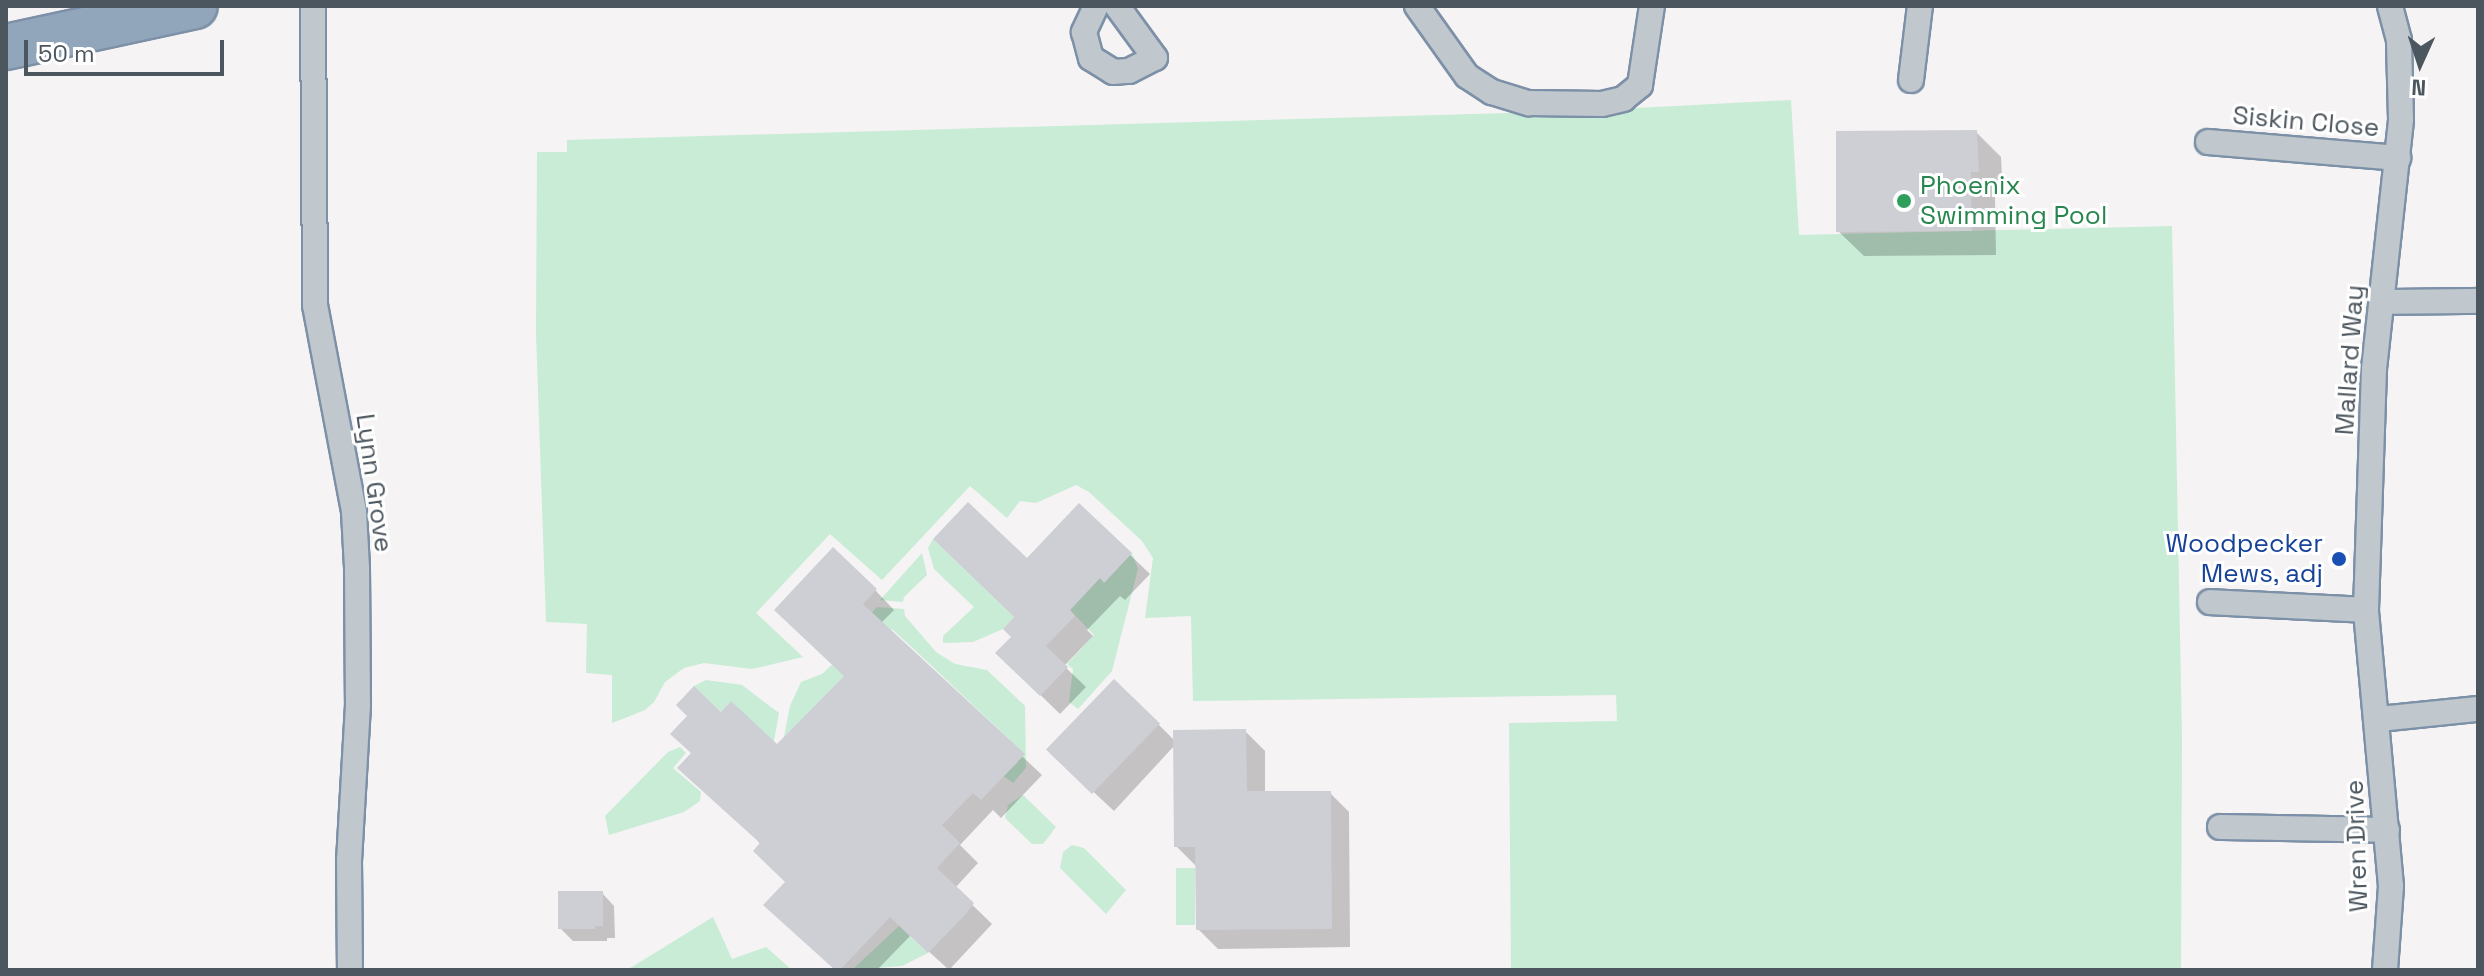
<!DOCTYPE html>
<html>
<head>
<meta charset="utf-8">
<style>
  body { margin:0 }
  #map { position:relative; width:2484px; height:976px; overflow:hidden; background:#f5f3f3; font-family:"Space Grotesk",sans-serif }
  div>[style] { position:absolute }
  .green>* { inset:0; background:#c8ecd6; transform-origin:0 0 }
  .shadow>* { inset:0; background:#0003 }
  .building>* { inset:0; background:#cdcfd4; transform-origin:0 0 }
  .roads { filter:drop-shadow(2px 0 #7c90a7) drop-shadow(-2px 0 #7c90a7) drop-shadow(0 2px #7c90a7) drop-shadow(0 -2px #7c90a7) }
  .street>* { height:24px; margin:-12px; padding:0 12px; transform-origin:12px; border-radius:12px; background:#c0c7cd }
  .highway>* { height:44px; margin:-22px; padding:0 22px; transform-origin:22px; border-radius:22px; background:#91a5bb }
  .dots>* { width:22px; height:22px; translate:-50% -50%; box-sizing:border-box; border:4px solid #fff; border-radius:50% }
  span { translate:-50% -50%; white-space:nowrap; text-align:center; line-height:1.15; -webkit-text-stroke:6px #fff; paint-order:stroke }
  .street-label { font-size:26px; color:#4c565e }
  .leisure-label { font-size:26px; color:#27864d }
  .left { translate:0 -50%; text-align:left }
  .transit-label { font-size:26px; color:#164399 }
  .right { translate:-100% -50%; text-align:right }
  .frame { position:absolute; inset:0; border:8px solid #4c565e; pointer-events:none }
  .north { position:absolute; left:2380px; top:24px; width:80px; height:80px; -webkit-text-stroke:6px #fff; paint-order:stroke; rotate:183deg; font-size:22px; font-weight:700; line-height:32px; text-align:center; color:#4c565e }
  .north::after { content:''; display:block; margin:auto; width:28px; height:36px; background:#4c565e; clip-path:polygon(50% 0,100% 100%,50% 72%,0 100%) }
  .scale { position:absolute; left:24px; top:40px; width:200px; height:36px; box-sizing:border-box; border:4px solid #4c565e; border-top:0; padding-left:10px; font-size:24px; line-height:28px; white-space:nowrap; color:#4c565e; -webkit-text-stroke:6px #fff; paint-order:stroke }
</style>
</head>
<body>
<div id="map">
  <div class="green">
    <i style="clip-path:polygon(1791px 100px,1799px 235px,2172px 226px,2182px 737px,2181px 970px,1511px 970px,1509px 723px,1617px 721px,1616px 695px,1193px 701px,1191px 616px,1145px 618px,1153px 558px,1142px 541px,1089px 492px,1076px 485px,1036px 503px,1020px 501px,1007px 518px,970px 486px,882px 580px,830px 534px,756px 613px,803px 657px,752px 669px,704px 663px,684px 668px,665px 682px,654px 702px,645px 710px,612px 723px,612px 675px,586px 673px,587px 624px,546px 622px,536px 333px,537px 152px,567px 152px,567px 140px,1579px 111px)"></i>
    <i style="clip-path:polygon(933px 539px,1014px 617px,1003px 629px,973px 642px,943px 643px,943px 636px,974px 607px,934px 569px,928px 548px)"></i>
    <i style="clip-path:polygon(922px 553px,927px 575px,904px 597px,903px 602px,880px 600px)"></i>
    <i style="clip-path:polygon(1132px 553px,1138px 569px,1112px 671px,1078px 709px,1069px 702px,1073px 669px,1067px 664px,1094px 635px,1070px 610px,1100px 578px,1105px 582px)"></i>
    <i style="clip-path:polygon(877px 607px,904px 609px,905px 616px,936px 652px,955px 664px,987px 670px,1025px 706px,1026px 768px,1013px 783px,1004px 776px,1018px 762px,1003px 747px,1010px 740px,917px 652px,892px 629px,871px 648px,854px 632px)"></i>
    <i style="clip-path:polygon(836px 661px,848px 672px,784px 737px,790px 706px,801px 682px,822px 674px)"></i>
    <i style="clip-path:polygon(706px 680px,742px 685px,779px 713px,773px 746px,731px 701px,721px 712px,694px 686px)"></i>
    <i style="clip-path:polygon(680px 747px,686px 753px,673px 768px,701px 792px,700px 801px,684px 812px,609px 835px,605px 816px,668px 752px)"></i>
    <i style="clip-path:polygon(1023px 795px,1056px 827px,1043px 844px,1032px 844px,1005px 818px,1008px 805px)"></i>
    <i style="clip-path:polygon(1072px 845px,1084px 848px,1126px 890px,1106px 914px,1060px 868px,1063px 852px)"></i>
    <i style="left:1176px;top:868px;width:19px;height:57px"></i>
    <i style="clip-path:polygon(713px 917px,732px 959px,766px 947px,792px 970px,627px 970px)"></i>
    <i style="clip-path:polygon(899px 926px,928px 953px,902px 966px,852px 970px)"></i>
  </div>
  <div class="shadow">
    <i style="clip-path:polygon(1976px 132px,2001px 157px,2003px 197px,1995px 197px,1996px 255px,1864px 256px,1838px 231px)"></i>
    <i style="clip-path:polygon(1079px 506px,1150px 574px,1125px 600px,1120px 596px,1087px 630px,1093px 636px,1064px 666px,1086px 687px,1060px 714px,1017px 672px,1014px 637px,1027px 561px)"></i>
    <i style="clip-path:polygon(875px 590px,894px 610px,881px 623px,1042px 775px,1001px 818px,993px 810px,960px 845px,978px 863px,955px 888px,992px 924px,949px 970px,911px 935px,877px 970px,836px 970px,788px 882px,693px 753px,690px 716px,721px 714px,777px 747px,847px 677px,796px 629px)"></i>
    <i style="clip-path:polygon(1158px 724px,1175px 741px,1245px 731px,1265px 751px,1265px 793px,1330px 793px,1349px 812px,1350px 947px,1218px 949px,1198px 929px,1196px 866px,1176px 846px,1175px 745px,1114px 811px,1069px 769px)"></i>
    <i style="clip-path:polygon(602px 893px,614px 906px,615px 938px,607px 938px,607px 941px,573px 941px,560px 928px)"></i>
  </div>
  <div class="building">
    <i style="clip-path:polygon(1977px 130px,1979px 172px,1971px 172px,1972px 231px,1836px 232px,1836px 131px)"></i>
    <i style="clip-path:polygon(968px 502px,1027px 558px,1079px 503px,1132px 553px,1104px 583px,1100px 578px,1070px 610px,1075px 616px,1046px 646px,1068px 667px,1040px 696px,995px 653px,1011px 637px,1003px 629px,1014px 617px,933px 539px)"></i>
    <i style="clip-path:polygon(833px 547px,877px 589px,863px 604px,1025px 754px,981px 800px,973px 793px,942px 825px,960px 843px,937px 868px,974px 903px,965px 915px,928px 953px,890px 917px,840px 970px,835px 970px,763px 905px,785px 882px,753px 851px,760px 843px,677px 768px,691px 753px,670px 734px,687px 716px,676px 705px,694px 686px,721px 712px,731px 701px,777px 744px,844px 676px,774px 610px)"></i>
    <i style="left:1114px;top:679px;width:64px;height:98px;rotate:44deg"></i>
    <i style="clip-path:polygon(1246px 729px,1247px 791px,1331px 791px,1332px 929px,1196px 930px,1195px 847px,1174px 847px,1173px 730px)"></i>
    <i style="clip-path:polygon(558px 891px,603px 891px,603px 926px,595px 926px,595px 929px,558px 929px)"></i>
  </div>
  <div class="roads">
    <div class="street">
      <i style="left:313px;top:6px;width:299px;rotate:89.6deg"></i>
      <i style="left:315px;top:305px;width:211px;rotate:79.3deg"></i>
      <i style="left:354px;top:512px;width:56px;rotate:86.9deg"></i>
      <i style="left:357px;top:568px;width:137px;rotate:89.6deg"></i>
      <i style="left:358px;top:705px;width:155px;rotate:93.3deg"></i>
      <i style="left:349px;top:860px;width:110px;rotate:89.5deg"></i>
      <i style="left:1096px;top:6px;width:29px;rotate:115deg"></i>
      <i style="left:1084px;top:32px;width:27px;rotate:75deg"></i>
      <i style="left:1091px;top:58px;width:26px;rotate:32deg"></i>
      <i style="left:1113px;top:72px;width:16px;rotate:-4deg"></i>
      <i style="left:1129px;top:71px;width:29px;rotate:-27deg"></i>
      <i style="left:1155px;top:58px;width:64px;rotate:-126.2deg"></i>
      <i style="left:1417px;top:6px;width:86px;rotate:54.5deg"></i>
      <i style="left:1467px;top:76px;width:30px;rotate:33deg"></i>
      <i style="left:1492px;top:92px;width:39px;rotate:17deg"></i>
      <i style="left:1529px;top:103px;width:73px;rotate:0.8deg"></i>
      <i style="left:1602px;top:104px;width:22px;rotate:-13deg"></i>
      <i style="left:1623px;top:99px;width:22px;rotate:-39deg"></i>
      <i style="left:1640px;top:85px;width:80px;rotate:-81.4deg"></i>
      <i style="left:1911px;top:80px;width:75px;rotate:-83.1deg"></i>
      <i style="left:2208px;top:142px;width:191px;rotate:4.8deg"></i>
      <i style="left:2382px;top:302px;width:96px;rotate:-0.6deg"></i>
      <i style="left:2210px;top:602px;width:156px;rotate:2.9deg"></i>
      <i style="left:2379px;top:719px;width:100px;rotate:-5.8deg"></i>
      <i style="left:2220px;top:827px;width:167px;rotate:1deg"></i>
      <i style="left:2385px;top:970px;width:84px;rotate:-85.9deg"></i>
      <i style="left:2391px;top:886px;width:277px;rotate:-95.2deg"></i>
      <i style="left:2366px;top:610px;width:241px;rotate:-88.1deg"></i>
      <i style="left:2374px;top:369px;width:251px;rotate:-83.8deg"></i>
      <i style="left:2401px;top:119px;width:79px;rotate:-91.5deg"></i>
      <i style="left:2399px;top:40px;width:35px;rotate:-105deg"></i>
    </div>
    <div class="highway">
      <i style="left:6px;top:47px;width:193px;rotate:-12.2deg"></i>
    </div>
  </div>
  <div class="dots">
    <i style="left:1904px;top:201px;background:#2e9e5b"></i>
    <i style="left:2339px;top:559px;background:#1a4fb4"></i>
  </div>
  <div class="street-label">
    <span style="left:2306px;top:122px;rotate:5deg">Siskin Close</span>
    <span style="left:2350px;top:360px;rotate:-86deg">Mallard Way</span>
    <span style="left:374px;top:483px;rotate:82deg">Lynn Grove</span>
    <span style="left:2357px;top:846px;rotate:-92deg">Wren Drive</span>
  </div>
  <div class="leisure-label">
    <span class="left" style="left:1920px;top:201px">Phoenix<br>Swimming Pool</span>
  </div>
  <div class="transit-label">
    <span class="right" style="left:2323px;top:559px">Woodpecker<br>Mews, adj</span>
  </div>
  <div class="frame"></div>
  <div class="north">N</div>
  <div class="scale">50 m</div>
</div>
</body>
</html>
